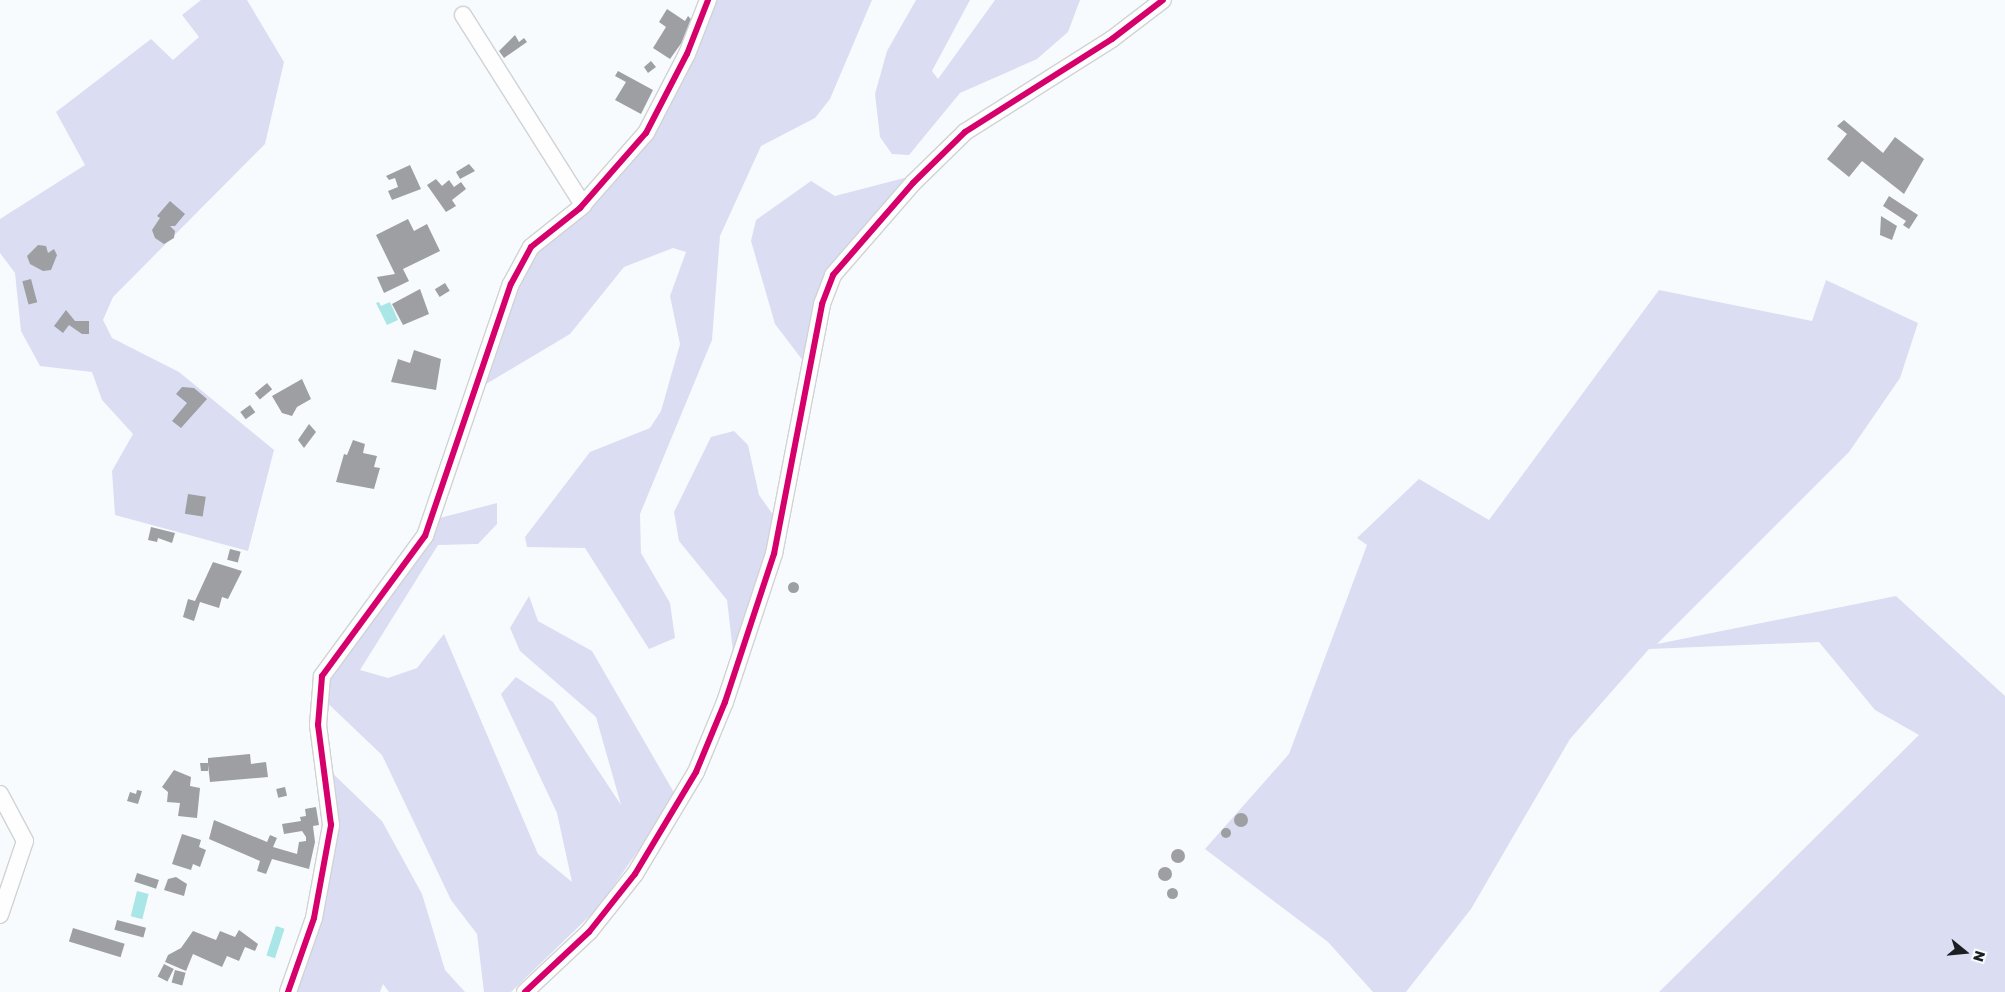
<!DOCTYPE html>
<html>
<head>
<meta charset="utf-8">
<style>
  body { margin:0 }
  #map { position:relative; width:2005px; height:992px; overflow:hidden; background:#f8fbfd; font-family:"Golos Text",sans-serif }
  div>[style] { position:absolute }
  .green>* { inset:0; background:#dbddf3 }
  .water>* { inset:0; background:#aae6e7; transform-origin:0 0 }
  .building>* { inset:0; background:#9d9fa2; transform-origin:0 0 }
  .round { border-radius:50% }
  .roads { filter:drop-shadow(1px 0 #d0d3d5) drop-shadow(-1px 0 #d0d3d5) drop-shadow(0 1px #d0d3d5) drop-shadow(0 -1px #d0d3d5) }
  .minor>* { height:16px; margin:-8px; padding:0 8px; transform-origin:8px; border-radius:8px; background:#fefeff }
  .cycleway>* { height:6px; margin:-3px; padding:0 3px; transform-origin:3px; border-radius:3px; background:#d6006c }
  span { translate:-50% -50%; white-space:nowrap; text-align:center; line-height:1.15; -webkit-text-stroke:5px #f7fbfe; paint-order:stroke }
  .north { position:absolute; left:1940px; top:927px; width:50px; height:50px; -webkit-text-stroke:4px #f7fbfe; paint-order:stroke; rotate:107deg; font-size:14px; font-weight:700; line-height:20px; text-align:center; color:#1c1f22 }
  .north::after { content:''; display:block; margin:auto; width:18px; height:22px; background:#1c1f22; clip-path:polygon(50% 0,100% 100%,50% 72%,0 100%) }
</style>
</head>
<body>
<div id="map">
  <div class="green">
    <i style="clip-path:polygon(201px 0,247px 0,284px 62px,265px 144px,113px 297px,103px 320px,112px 338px,179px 372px,274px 450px,248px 551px,115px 515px,112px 471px,133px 434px,102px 400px,92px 372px,40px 366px,21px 331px,15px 273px,0 253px,0 219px,85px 165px,56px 112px,151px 39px,173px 60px,199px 37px,182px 15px)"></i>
    <i style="clip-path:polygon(711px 0,872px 0,830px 99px,815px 118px,761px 146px,720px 236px,712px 340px,640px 514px,641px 553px,670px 603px,675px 638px,649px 649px,585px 548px,527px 547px,525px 537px,590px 452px,650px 428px,661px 411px,680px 344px,670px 296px,686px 252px,673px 248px,624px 267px,570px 334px,481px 387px,516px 289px,536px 249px,663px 111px)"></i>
    <i style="clip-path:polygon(916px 0,970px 0,932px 71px,938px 79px,995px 0,1080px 0,1068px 32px,1037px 59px,960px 93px,909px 155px,892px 154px,880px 137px,875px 94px,887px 51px)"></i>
    <i style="clip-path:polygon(908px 177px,825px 278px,807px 366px,775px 324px,751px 241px,756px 220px,811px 181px,835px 196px)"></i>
    <i style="clip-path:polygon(1826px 280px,1918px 323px,1900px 378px,1849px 452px,1657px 644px,1896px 596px,2005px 696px,2005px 992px,1659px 992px,1919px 735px,1875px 710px,1819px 642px,1649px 649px,1570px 739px,1471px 909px,1406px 992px,1373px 992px,1328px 942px,1205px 849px,1289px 754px,1367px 545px,1357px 538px,1419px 479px,1489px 520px,1659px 290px,1812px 321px)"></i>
    <i style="clip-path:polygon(734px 431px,748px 445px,759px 495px,776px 519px,734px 660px,727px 600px,679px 541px,674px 512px,711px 437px)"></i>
    <i style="clip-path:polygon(497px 503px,497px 524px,478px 544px,438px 545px,360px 670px,388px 678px,417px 668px,444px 634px,538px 854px,572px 882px,557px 813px,501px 694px,516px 677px,553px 702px,621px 805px,596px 717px,520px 651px,510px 628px,529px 596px,538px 621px,592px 651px,676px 796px,599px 907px,511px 992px,484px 992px,477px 934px,451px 900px,382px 755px,319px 695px,436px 519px)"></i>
    <i style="clip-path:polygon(323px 764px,382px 821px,422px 894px,445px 970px,465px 992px,389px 992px,383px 984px,380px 992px,291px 992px,328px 852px)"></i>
  </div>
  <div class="water">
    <i style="clip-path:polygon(379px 302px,381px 306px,390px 302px,398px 320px,387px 325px,376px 303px)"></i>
    <i style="left:137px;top:891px;width:12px;height:26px;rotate:14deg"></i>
    <i style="left:276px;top:926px;width:9px;height:31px;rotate:18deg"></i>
  </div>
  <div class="building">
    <i style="clip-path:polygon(667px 9px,685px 21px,688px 16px,691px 19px,690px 31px,670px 59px,653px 48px,666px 27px,659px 22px)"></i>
    <i style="clip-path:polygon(515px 35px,519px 42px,524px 38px,527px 42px,504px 58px,499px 51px)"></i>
    <i style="clip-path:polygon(651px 61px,656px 67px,648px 73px,644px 67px)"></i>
    <i style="clip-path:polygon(618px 71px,653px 90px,641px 114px,615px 100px,626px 82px,615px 76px)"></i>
    <i style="clip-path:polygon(1844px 120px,1883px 153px,1895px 137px,1924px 159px,1904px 194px,1862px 161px,1849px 177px,1827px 159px,1847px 134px,1837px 126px)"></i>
    <i style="clip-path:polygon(469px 164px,475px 171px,460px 179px,456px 172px)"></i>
    <i style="clip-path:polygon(410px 165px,421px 189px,392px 200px,388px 191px,398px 187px,395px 178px,389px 180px,386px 176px)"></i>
    <i style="clip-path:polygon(436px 179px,442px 186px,449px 180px,454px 187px,461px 182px,466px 189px,452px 200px,456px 206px,446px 212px,427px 185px)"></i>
    <i style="clip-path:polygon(1889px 196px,1918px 215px,1909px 229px,1903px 225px,1906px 221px,1883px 206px)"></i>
    <i style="clip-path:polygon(170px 201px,185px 214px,175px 226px,170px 226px,175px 231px,174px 238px,164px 244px,155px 238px,152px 230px,160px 218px,157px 216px)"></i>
    <i style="clip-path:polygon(1881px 216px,1897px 226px,1892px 240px,1880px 235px)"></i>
    <i style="clip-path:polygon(408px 219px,414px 231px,427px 224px,440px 251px,403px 269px,409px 281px,384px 293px,377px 277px,395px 274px,376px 235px)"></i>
    <i style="clip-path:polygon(38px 245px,46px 246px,48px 253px,54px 249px,57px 255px,51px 270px,43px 271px,30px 264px,27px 256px)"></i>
    <i style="left:31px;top:279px;width:24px;height:9px;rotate:75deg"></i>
    <i style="left:445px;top:283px;width:9px;height:12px;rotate:58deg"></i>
    <i style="clip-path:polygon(420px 289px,429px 314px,403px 325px,392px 304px)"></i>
    <i style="clip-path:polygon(66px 310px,75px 321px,89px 321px,89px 334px,82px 334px,69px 325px,63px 333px,54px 326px)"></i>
    <i style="clip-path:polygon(414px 350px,441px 359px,436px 390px,391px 382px,398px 359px,410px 363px)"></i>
    <i style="clip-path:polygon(302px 379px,311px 399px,297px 407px,292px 416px,282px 413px,272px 396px)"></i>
    <i style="left:267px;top:383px;width:8px;height:16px;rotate:50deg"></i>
    <i style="clip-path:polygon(182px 387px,194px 388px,207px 399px,181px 428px,172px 421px,187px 403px,176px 394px)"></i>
    <i style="left:250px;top:405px;width:9px;height:12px;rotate:54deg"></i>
    <i style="clip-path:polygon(309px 424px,316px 432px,304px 448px,298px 440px)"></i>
    <i style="clip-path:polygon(353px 440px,365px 444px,363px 453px,377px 456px,374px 467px,380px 468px,374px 489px,336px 482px,344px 454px,347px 455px)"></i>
    <i style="left:188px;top:494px;width:18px;height:20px;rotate:9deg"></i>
    <i style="clip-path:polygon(151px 527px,175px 533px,172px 543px,158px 538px,157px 542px,148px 540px)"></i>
    <i style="left:230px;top:549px;width:11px;height:11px;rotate:15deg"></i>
    <i style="clip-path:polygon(213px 562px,242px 571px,228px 599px,222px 597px,219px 608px,200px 602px,194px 621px,183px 617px,188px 599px,195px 601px)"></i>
    <i class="round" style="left:787.5px;top:581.5px;width:11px;height:11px"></i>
    <i style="clip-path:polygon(250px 754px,251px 764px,266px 762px,268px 777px,210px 782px,208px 765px,208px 771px,201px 771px,200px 763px,208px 763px,208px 758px)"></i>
    <i style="clip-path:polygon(174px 770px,191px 777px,190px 786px,200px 788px,197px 818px,178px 816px,180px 803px,167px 802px,168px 792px,162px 787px)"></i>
    <i style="left:285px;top:787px;width:9px;height:9px;rotate:77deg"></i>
    <i style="clip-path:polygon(137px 790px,142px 791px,138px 804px,127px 801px,130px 792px,136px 794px)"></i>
    <i style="clip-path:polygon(316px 807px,319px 825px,313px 826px,315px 842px,309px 869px,272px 859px,266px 874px,257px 871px,260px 861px,209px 839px,214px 820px,267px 842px,270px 835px,277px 838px,273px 847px,297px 854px,299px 842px,306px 841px,306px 837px,302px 831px,284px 834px,282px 824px,301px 821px,300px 817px,306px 816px,305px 809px)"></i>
    <i class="round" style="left:1234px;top:813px;width:14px;height:14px"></i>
    <i class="round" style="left:1221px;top:828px;width:10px;height:10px"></i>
    <i style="clip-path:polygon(182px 834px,201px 840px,199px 847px,206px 850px,200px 867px,193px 864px,191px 870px,172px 864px)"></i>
    <i class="round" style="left:1171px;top:849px;width:14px;height:14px"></i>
    <i class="round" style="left:1158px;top:867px;width:14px;height:14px"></i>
    <i style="left:137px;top:873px;width:23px;height:9px;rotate:18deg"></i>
    <i style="clip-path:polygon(176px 877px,187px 884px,184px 896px,164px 890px,168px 879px)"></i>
    <i class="round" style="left:1166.5px;top:887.5px;width:11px;height:11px"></i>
    <i style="left:117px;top:920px;width:30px;height:10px;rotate:15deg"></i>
    <i style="left:73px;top:928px;width:54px;height:14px;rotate:17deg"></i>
    <i style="clip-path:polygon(239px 930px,258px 944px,255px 951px,245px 947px,239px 961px,227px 956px,222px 967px,193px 954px,186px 971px,165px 962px,168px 955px,181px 948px,193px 931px,216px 940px,220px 931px,235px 937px)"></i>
    <i style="left:164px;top:964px;width:11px;height:14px;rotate:27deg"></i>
    <i style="left:175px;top:970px;width:11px;height:13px;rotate:15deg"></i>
  </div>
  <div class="roads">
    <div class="minor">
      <i style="left:463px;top:15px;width:225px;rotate:57.7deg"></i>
      <i style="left:0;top:794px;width:53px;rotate:62deg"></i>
      <i style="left:25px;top:841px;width:78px;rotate:108.7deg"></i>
      <i style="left:288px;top:992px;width:78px;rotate:-70.6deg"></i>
      <i style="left:314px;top:918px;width:95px;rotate:-79.6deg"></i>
      <i style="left:331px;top:825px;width:101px;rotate:-97.4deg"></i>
      <i style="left:318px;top:725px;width:49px;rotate:-85.3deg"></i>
      <i style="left:322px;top:676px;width:174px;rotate:-53.7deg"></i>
      <i style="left:425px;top:536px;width:266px;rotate:-71.2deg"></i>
      <i style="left:511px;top:284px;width:42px;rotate:-61.6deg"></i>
      <i style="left:531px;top:247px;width:63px;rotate:-38.5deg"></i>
      <i style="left:580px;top:208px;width:100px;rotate:-48.7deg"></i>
      <i style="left:646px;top:133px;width:89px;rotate:-62.6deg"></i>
      <i style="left:687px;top:54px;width:58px;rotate:-68.7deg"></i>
      <i style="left:525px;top:992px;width:88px;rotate:-43.2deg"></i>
      <i style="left:589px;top:932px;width:74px;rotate:-51.6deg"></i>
      <i style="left:635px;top:874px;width:119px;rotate:-59.1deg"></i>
      <i style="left:696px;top:772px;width:76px;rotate:-67.5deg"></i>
      <i style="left:725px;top:702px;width:156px;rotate:-71.7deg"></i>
      <i style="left:774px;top:554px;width:255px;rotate:-79.1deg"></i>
      <i style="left:822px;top:304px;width:31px;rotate:-69deg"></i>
      <i style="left:833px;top:275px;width:122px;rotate:-49deg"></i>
      <i style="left:913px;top:183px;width:73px;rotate:-44.4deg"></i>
      <i style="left:965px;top:132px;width:174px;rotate:-32.3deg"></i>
      <i style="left:1112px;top:39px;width:64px;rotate:-37.4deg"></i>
    </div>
  </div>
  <div class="cycleway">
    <i style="left:288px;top:992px;width:78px;rotate:-70.6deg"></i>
    <i style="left:314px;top:918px;width:95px;rotate:-79.6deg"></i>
    <i style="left:331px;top:825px;width:101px;rotate:-97.4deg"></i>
    <i style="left:318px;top:725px;width:49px;rotate:-85.3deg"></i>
    <i style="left:322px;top:676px;width:174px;rotate:-53.7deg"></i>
    <i style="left:425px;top:536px;width:266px;rotate:-71.2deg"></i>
    <i style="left:511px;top:284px;width:42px;rotate:-61.6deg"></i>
    <i style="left:531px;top:247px;width:63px;rotate:-38.5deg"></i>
    <i style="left:580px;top:208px;width:100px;rotate:-48.7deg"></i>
    <i style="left:646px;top:133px;width:89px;rotate:-62.6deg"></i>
    <i style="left:687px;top:54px;width:58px;rotate:-68.7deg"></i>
    <i style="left:525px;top:992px;width:88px;rotate:-43.2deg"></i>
    <i style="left:589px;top:932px;width:74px;rotate:-51.6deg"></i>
    <i style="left:635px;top:874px;width:119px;rotate:-59.1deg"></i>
    <i style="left:696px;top:772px;width:76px;rotate:-67.5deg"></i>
    <i style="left:725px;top:702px;width:156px;rotate:-71.7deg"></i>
    <i style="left:774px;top:554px;width:255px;rotate:-79.1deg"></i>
    <i style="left:822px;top:304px;width:31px;rotate:-69deg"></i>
    <i style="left:833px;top:275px;width:122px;rotate:-49deg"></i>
    <i style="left:913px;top:183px;width:73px;rotate:-44.4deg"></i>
    <i style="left:965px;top:132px;width:174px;rotate:-32.3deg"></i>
    <i style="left:1112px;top:39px;width:64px;rotate:-37.4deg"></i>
  </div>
  <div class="north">N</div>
</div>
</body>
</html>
